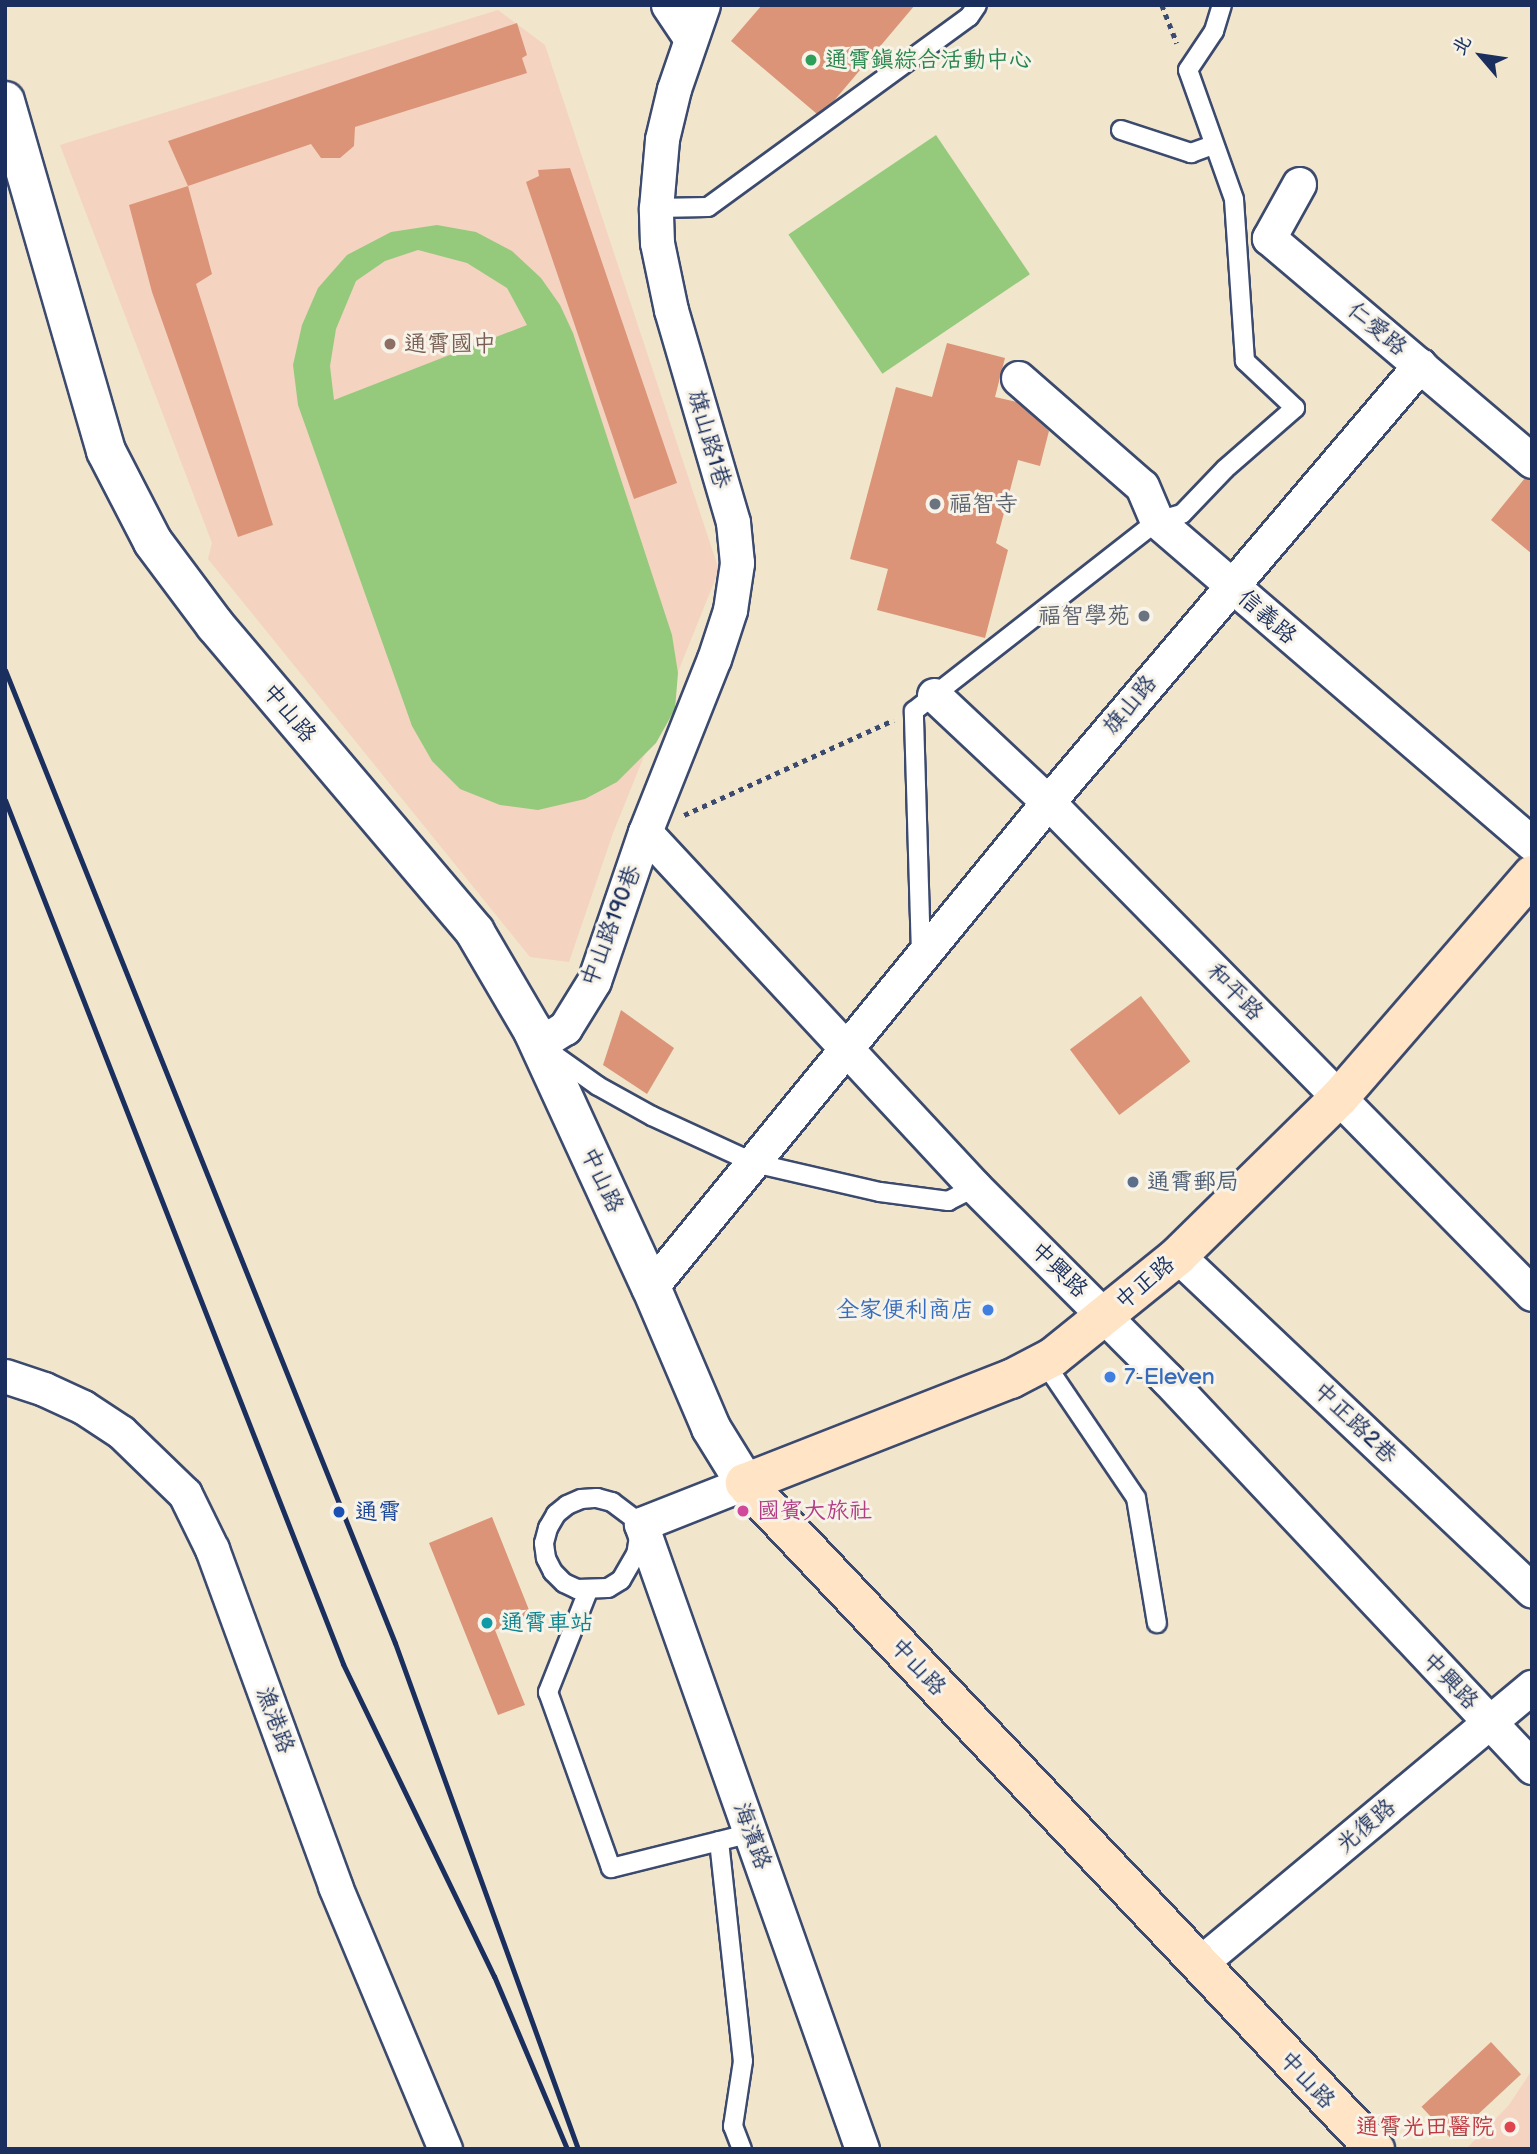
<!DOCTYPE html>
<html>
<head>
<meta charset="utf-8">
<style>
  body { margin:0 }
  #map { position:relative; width:1537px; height:2154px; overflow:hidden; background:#f1e5cc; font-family:"Balsamiq Sans","LXGW WenKai TC",sans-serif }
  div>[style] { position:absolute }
  .built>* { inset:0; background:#f4d3c1 }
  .green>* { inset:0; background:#95ca7c; transform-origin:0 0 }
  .building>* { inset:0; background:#db9477; transform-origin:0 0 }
  .path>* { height:4.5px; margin-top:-2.25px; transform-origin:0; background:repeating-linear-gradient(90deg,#3b4a6e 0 5px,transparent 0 10px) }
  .roads { filter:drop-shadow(2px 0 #3b4a6e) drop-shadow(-2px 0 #3b4a6e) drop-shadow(0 2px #3b4a6e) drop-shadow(0 -2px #3b4a6e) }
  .service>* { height:18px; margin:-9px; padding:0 9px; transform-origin:9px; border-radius:9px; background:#fff }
  .minor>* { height:33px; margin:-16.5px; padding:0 16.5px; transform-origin:16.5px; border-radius:16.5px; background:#fff }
  .tertiary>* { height:38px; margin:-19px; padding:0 19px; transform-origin:19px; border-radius:19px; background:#fff }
  .secondary>* { height:38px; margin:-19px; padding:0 19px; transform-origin:19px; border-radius:19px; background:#ffe4c6 }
  .rail>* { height:5px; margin:-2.5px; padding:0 2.5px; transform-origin:2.5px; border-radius:2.5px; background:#1b2f5e }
  .dots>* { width:19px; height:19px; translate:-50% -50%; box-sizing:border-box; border:4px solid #f7f3e8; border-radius:50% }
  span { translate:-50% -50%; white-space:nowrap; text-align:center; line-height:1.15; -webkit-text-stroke:6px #f7f3e8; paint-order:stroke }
  .leisure-label { font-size:23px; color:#27864d }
  .left { translate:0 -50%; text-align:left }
  .street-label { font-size:23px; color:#1b2f5e }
  .education-label { font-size:23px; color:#785e54 }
  .worship-label { font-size:23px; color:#5b616d }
  .right { translate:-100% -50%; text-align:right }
  .service-label { font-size:23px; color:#4e5e75 }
  .shop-label { font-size:23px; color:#366cbe }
  .hotel-label { font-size:23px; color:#b23c85 }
  .transit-label { font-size:23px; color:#164399 }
  .culture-label { font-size:23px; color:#0d838f }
  .health-label { font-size:23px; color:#be3a42 }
  .frame { position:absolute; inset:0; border:7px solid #1b2f5e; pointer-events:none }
  .north { position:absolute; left:1446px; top:21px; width:70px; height:70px; -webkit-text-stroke:5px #f7f3e8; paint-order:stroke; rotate:299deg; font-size:19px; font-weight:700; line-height:28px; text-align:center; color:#1b2f5e }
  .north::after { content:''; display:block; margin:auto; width:24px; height:32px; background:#1b2f5e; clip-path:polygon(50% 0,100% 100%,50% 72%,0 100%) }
</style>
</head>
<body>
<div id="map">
  <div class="built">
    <i style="clip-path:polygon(498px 10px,545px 45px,719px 570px,613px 833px,569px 962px,530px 957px,208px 559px,212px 543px,60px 145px)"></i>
    <i style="clip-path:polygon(1532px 2070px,1532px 2149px,1466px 2149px,1509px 2105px)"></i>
  </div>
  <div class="green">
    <i style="left:936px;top:135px;width:168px;height:178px;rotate:56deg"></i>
    <i style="clip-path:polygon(evenodd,437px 225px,476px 232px,512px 251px,541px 278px,560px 305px,573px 333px,672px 635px,678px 673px,675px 709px,656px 743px,617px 782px,585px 799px,538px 810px,500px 805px,460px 789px,432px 761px,412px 726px,298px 405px,293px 365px,302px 325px,318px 288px,347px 255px,391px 232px,437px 225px,418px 250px,467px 263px,507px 288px,527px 325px,334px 400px,330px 366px,336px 329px,356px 281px,385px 261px,418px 250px)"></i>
  </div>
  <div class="building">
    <i style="clip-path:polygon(762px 5px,915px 5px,833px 102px,817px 114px,731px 41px)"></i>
    <i style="clip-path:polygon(517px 23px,527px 55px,522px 58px,527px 73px,355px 127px,354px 146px,340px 158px,321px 158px,311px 144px,188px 186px,168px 141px)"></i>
    <i style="clip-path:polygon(570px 168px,677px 483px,634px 499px,526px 182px,539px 176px,538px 170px)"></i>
    <i style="clip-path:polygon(188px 186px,212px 274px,196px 284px,273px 525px,238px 537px,152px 292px,129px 205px)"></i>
    <i style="clip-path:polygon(947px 343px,1005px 358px,995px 397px,1017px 402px,1049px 431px,1040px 466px,1018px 460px,996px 543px,1008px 550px,985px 638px,877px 610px,888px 569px,850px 559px,896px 387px,932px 397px)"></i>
    <i style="clip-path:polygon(1525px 478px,1532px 480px,1532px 554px,1491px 520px)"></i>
    <i style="left:1141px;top:996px;width:82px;height:89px;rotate:53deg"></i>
    <i style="clip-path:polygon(621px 1010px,674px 1048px,647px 1094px,603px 1065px)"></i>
    <i style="clip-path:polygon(492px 1517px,531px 1615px,495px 1630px,525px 1705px,498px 1715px,429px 1543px)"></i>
    <i style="left:1491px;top:2042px;width:44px;height:95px;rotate:47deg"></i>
  </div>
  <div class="path">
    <i style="left:1162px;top:5px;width:41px;rotate:68.5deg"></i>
    <i style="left:684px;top:815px;width:230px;rotate:-24.4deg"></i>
  </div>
  <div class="roads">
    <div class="service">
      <i style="left:1121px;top:130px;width:74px;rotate:18.2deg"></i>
      <i style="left:1191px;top:153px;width:23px;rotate:-20deg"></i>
      <i style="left:656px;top:208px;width:52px;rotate:-1.1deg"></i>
      <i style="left:708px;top:207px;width:323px;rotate:-36.1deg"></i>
      <i style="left:969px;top:17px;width:14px;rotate:-56deg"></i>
      <i style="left:921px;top:954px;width:243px;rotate:-91.7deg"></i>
      <i style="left:914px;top:711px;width:308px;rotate:-38deg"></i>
      <i style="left:1157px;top:521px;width:26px;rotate:-16deg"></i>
      <i style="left:1182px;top:514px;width:62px;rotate:-46.3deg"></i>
      <i style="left:1225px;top:469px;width:93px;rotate:-41.1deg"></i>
      <i style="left:1295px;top:408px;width:69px;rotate:-136.8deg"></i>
      <i style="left:1245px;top:361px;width:162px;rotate:-93.9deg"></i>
      <i style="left:1234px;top:199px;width:137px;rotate:-109.6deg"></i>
      <i style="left:1188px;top:70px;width:47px;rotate:-56.3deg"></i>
      <i style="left:1214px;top:31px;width:27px;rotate:-73deg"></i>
      <i style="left:553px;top:1054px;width:55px;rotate:35.4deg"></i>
      <i style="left:598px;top:1086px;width:62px;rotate:29.1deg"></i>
      <i style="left:652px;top:1116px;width:112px;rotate:24.7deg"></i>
      <i style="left:754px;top:1163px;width:129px;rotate:13deg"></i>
      <i style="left:880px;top:1192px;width:69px;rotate:7.5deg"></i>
      <i style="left:948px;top:1201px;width:30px;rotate:-27deg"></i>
      <i style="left:1044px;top:1362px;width:164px;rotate:55.9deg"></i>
      <i style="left:1136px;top:1498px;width:127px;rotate:80.5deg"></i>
      <i style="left:597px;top:1498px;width:16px;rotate:15deg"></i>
      <i style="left:612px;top:1502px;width:36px;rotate:37deg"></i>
      <i style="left:641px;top:1524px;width:30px;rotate:99deg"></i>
      <i style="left:636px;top:1554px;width:30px;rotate:120deg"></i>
      <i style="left:621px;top:1580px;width:15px;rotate:148deg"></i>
      <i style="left:608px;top:1588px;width:31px;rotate:178deg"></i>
      <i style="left:577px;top:1589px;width:14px;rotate:-155deg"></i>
      <i style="left:564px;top:1583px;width:16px;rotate:-135deg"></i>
      <i style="left:553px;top:1572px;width:16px;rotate:-117deg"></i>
      <i style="left:546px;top:1558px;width:15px;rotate:-98deg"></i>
      <i style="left:544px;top:1543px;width:16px;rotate:-75deg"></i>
      <i style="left:548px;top:1528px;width:16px;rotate:-60deg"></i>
      <i style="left:556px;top:1514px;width:14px;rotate:-39deg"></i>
      <i style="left:567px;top:1505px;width:15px;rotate:-23deg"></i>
      <i style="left:581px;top:1499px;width:16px;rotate:-4deg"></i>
      <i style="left:588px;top:1591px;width:109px;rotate:111.6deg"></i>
      <i style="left:548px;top:1692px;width:187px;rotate:70.3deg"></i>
      <i style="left:611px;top:1868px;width:144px;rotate:-14deg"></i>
      <i style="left:719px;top:1841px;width:221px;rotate:83.8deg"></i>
      <i style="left:743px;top:2061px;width:66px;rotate:98.7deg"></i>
      <i style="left:733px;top:2126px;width:25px;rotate:69deg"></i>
    </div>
    <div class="minor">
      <i style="left:668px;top:5px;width:40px;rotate:56deg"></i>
      <i style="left:1299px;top:184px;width:62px;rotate:119.1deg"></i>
      <i style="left:1269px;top:238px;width:345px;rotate:40.3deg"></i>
      <i style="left:1018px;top:378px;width:164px;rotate:41.1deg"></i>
      <i style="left:1142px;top:486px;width:38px;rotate:67deg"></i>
      <i style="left:1157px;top:521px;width:495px;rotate:40.7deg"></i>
      <i style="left:934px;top:695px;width:156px;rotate:43.2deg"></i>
      <i style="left:1048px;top:802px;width:690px;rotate:45.47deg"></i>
      <i style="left:645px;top:832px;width:485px;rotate:47.1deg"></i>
      <i style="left:975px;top:1187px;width:272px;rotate:45deg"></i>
      <i style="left:1167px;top:1379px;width:533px;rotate:46.75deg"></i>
      <i style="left:539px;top:1044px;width:31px;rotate:-32deg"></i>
      <i style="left:565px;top:1028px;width:55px;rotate:-58.3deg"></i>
      <i style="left:594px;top:981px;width:157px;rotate:-71.1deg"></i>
      <i style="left:645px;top:832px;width:186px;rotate:-68.3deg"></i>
      <i style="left:714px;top:659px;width:52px;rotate:-71.9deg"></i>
      <i style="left:730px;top:610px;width:48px;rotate:-81.5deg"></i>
      <i style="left:737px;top:563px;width:41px;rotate:-95.6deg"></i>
      <i style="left:733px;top:522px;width:221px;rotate:-106.3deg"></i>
      <i style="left:671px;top:310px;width:68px;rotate:-101.8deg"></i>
      <i style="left:657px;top:243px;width:35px;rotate:-92deg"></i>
      <i style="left:656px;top:208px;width:69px;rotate:-85deg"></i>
      <i style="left:662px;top:139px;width:51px;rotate:-76.5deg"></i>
      <i style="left:674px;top:89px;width:89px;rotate:-71deg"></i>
      <i style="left:1178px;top:1256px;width:487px;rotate:43.4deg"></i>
      <i style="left:651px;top:1287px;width:627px;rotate:-50.7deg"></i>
      <i style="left:1048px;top:802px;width:574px;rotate:-49.59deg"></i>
      <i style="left:5px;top:1376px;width:41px;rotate:18.4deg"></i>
      <i style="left:44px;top:1389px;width:43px;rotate:24.8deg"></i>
      <i style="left:83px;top:1407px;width:45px;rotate:33.3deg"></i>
      <i style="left:121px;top:1432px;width:89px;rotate:44.1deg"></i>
      <i style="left:185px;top:1494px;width:61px;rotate:63.9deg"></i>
      <i style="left:212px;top:1549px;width:359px;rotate:69.9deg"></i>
      <i style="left:335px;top:1886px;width:285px;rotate:67.3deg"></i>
      <i style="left:745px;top:1483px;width:112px;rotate:158.5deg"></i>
      <i style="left:641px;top:1524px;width:663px;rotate:70.53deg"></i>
      <i style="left:1199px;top:1964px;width:433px;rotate:-39.8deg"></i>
    </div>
    <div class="tertiary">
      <i style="left:5px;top:101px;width:364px;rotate:73.9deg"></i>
      <i style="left:106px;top:451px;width:102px;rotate:62.7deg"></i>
      <i style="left:153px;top:542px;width:104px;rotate:53.2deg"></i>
      <i style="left:215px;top:625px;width:402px;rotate:49.7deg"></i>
      <i style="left:475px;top:932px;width:115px;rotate:59.6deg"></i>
      <i style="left:533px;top:1031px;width:282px;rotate:65.3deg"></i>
      <i style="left:651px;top:1287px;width:153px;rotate:66.9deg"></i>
      <i style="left:711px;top:1428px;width:65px;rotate:58.3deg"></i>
    </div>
    <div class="secondary">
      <i style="left:1375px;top:2149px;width:917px;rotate:-133.41deg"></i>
      <i style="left:745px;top:1483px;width:286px;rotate:-21.4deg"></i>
      <i style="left:1011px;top:1379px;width:47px;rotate:-27.6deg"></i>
      <i style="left:1053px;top:1357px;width:161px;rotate:-38.9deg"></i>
      <i style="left:1178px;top:1256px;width:226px;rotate:-44.5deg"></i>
      <i style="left:1339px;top:1098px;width:295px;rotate:-49.1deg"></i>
    </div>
  </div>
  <div class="rail">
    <i style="left:5px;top:670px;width:1048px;rotate:68.16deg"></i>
    <i style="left:395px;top:1643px;width:538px;rotate:70.12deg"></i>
    <i style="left:5px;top:800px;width:928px;rotate:68.63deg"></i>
    <i style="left:343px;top:1664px;width:347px;rotate:64.2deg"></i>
    <i style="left:494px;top:1976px;width:188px;rotate:67.1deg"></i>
  </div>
  <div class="dots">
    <i style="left:811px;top:60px;background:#2e9e5b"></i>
    <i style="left:390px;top:344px;background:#8d6e63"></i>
    <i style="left:935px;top:504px;background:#6b7280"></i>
    <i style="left:1144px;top:616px;background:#6b7280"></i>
    <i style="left:1133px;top:1182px;background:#5c6f8a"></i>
    <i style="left:988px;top:1310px;background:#3f7fe0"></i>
    <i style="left:1110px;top:1377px;background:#3f7fe0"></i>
    <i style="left:743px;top:1511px;background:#d1479c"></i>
    <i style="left:339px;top:1512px;background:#1a4fb4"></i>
    <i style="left:487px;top:1623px;background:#0f9aa8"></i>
    <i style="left:1510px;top:2127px;background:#e0444e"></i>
  </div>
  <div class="leisure-label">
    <span class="left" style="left:825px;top:60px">通霄鎮綜合活動中心</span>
  </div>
  <div class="street-label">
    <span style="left:1377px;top:329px;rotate:40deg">仁愛路</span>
    <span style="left:709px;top:439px;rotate:74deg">旗山路1巷</span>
    <span style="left:1267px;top:617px;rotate:41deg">信義路</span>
    <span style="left:1130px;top:705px;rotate:-50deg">旗山路</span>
    <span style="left:289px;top:713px;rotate:50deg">中山路</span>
    <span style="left:611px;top:926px;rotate:-69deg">中山路190巷</span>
    <span style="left:1235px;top:992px;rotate:46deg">和平路</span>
    <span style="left:602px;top:1180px;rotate:65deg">中山路</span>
    <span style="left:1059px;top:1270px;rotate:44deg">中興路</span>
    <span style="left:1145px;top:1283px;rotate:-40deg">中正路</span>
    <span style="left:1355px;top:1423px;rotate:44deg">中正路2巷</span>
    <span style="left:918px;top:1667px;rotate:47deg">中山路</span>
    <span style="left:1450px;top:1681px;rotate:46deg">中興路</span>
    <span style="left:275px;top:1720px;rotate:70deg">漁港路</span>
    <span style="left:1366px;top:1826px;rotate:-40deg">光復路</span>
    <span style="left:752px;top:1836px;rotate:70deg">海濱路</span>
    <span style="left:1307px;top:2080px;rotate:47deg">中山路</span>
  </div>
  <div class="education-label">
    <span class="left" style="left:404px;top:344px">通霄國中</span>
  </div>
  <div class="worship-label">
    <span class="left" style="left:949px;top:504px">福智寺</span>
    <span class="right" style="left:1130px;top:616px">福智學苑</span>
  </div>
  <div class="service-label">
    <span class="left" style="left:1147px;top:1182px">通霄郵局</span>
  </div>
  <div class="shop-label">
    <span class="right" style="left:974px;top:1310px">全家便利商店</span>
    <span class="left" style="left:1124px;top:1377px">7-Eleven</span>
  </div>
  <div class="hotel-label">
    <span class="left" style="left:757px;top:1511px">國賓大旅社</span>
  </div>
  <div class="transit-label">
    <span class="left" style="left:355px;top:1512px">通霄</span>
  </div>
  <div class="culture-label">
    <span class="left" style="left:501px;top:1623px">通霄車站</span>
  </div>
  <div class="health-label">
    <span class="right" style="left:1494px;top:2127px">通霄光田醫院</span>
  </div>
  <div class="frame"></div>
  <div class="north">北</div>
</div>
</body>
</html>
